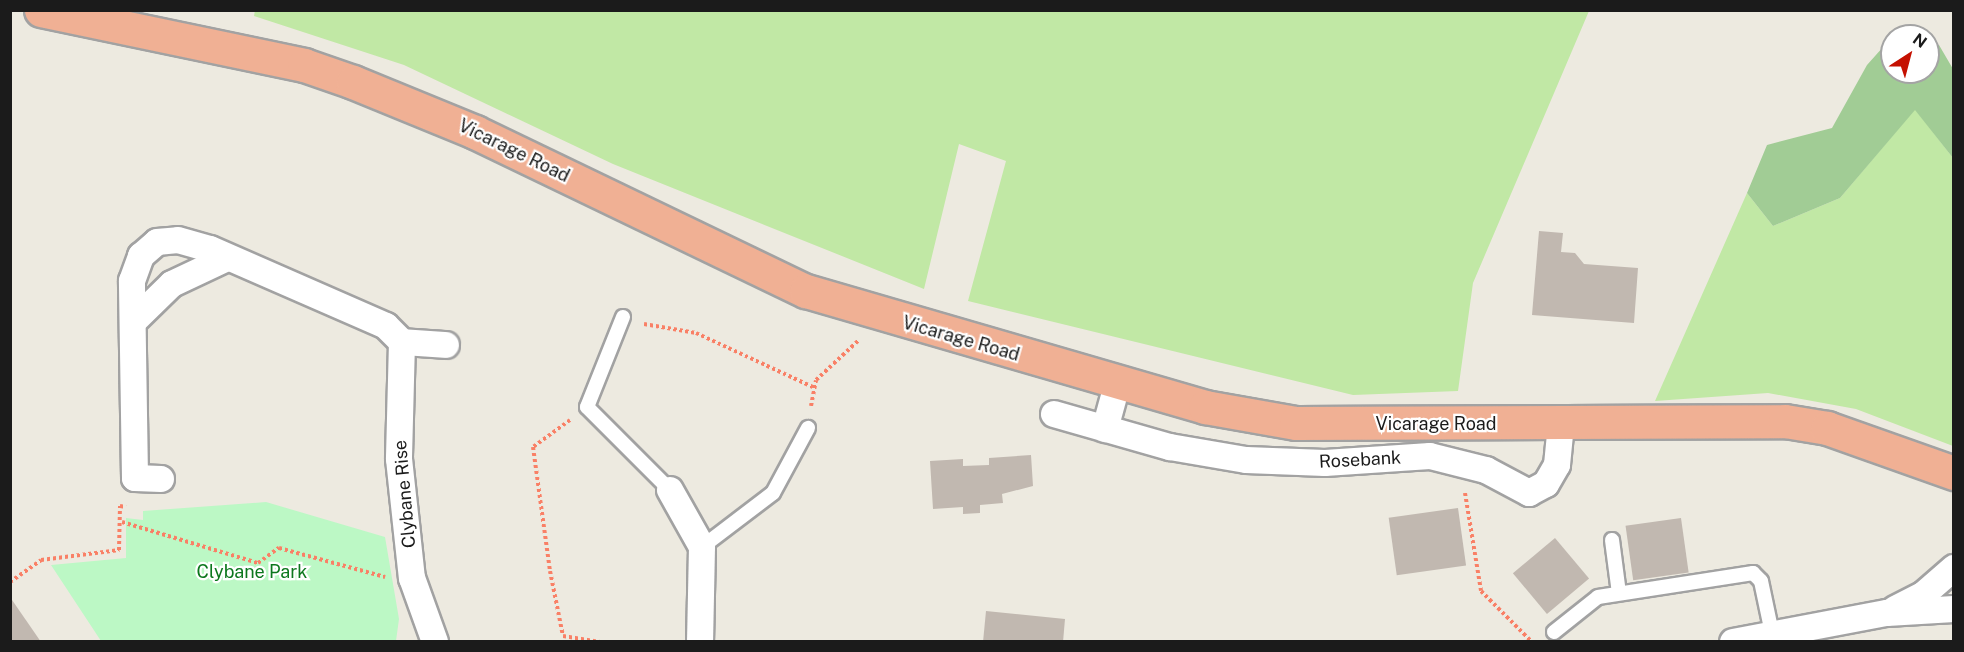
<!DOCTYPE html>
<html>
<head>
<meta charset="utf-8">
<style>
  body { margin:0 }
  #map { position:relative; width:1964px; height:652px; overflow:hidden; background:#edeae0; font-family:"Public Sans",sans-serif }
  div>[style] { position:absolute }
  .grass>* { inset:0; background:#c1e8a5 }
  .forest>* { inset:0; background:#a1cc95 }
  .park>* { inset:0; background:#bcf8c5 }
  .building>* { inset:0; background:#c1b8b0; transform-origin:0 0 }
  .path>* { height:4px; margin-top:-2px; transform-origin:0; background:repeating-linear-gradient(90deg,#f98066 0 3px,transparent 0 6px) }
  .roads { filter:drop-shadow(2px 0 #a2a2a2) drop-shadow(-2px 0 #a2a2a2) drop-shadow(0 2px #a2a2a2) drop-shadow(0 -2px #a2a2a2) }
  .service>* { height:14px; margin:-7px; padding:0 7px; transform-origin:7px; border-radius:7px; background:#fff }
  .minor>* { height:26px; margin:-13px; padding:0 13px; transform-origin:13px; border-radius:13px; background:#fff }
  .trunk>* { height:33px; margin:-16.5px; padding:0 16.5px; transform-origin:16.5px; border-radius:16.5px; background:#f0b094 }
  span { translate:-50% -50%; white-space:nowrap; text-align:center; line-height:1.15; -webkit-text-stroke:4.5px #fff; paint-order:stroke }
  .street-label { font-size:18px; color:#1b1b1b }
  .park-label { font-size:18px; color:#0c771d }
  .frame { position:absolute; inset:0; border:12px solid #1b1b1b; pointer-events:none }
  .north { position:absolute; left:1880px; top:24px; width:60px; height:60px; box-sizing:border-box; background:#fff; border:2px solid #a4a4a4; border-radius:50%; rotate:36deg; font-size:16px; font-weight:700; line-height:24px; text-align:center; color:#1b1b1b }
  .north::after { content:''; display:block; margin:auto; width:21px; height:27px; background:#c51101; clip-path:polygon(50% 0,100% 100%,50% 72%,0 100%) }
</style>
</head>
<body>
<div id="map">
  <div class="grass">
    <i style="clip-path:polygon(255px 10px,1589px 10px,1589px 11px,1473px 283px,1458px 391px,1353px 395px,968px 301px,1006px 161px,959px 144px,924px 289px,613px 164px,404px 65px,254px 16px)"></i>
    <i style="clip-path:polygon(1915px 109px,1953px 158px,1953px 446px,1856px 409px,1768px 393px,1655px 401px,1747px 193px,1773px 226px,1840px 198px)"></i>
  </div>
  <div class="forest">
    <i style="clip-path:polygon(1892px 37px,1892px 72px,1928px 72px,1928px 43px,1939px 45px,1953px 69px,1953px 158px,1915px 110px,1840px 198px,1773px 226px,1747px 193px,1767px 145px,1832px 128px,1867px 65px)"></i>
  </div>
  <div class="park">
    <i style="clip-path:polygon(266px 502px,385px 537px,399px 619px,396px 641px,101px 641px,51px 565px,126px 558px,126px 518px,143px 520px,143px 511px)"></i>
  </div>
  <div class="building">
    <i style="clip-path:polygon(1539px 231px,1563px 233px,1561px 252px,1575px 253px,1584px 264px,1638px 268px,1634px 323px,1532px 315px)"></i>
    <i style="clip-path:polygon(1031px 455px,1033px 486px,1002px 494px,1003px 503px,980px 505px,980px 513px,963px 514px,963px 507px,933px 509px,930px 461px,963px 459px,963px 466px,989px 465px,989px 458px)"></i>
    <i style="left:1458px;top:508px;width:58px;height:70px;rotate:82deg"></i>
    <i style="left:1681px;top:518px;width:55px;height:56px;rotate:82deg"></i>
    <i style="left:1555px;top:538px;width:53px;height:55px;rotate:50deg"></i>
    <i style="clip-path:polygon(10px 597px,41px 642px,10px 642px)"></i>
    <i style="clip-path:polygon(986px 611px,1065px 619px,1063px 642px,983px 642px)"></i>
  </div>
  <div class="path">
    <i style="left:644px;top:324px;width:53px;rotate:9.8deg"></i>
    <i style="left:696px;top:333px;width:129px;rotate:24.8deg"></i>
    <i style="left:811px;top:406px;width:26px;rotate:-79deg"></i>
    <i style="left:816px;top:380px;width:59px;rotate:-42.9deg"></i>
    <i style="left:570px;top:420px;width:46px;rotate:143.9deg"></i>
    <i style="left:533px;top:447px;width:125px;rotate:82.2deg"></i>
    <i style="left:550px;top:571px;width:66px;rotate:78.7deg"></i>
    <i style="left:563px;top:636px;width:39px;rotate:9deg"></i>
    <i style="left:1465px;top:493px;width:99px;rotate:80.7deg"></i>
    <i style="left:1481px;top:591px;width:72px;rotate:45deg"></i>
    <i style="left:122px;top:522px;width:142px;rotate:16.8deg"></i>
    <i style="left:258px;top:563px;width:26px;rotate:-36deg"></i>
    <i style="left:279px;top:548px;width:110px;rotate:15.3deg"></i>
    <i style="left:10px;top:582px;width:38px;rotate:-35deg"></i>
    <i style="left:41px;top:560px;width:79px;rotate:-7.3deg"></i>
    <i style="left:119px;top:550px;width:44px;rotate:-88.7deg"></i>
    <i style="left:120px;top:506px;width:6px;rotate:9deg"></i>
  </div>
  <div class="roads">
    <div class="service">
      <i style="left:623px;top:317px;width:97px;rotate:111.8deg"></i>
      <i style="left:587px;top:407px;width:117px;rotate:45deg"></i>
      <i style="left:1612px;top:540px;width:53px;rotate:82.5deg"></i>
      <i style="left:702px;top:547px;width:89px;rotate:-37.3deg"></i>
      <i style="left:773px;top:493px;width:74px;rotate:-61.7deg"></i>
      <i style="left:1554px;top:632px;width:56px;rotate:-38.5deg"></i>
      <i style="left:1598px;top:597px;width:157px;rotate:-8.8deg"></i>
      <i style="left:1753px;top:573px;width:11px;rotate:45deg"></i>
      <i style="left:1761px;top:581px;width:53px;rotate:78.1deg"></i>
    </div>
    <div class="minor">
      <i style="left:133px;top:322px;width:54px;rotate:-44.3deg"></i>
      <i style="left:172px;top:284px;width:61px;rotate:-25.3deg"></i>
      <i style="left:402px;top:342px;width:44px;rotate:3.9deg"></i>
      <i style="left:1054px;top:414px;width:121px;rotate:15.9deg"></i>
      <i style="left:1170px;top:447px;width:77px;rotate:9.7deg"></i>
      <i style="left:1246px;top:460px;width:79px;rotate:2.2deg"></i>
      <i style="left:1325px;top:463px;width:105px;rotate:-3.8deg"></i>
      <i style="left:1430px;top:456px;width:58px;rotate:14deg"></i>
      <i style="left:1486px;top:470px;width:49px;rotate:28.1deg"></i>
      <i style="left:1529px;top:493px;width:19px;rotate:-28deg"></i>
      <i style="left:1546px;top:484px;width:22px;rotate:-60deg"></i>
      <i style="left:1557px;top:465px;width:41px;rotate:-84.4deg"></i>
      <i style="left:1105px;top:429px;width:46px;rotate:-74.7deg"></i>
      <i style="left:161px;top:479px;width:26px;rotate:-178deg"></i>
      <i style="left:135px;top:478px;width:197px;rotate:-90.9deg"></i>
      <i style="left:132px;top:281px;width:27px;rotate:-70deg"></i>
      <i style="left:141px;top:256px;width:21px;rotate:-41deg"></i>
      <i style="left:157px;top:242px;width:21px;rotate:-5deg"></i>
      <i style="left:178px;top:240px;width:33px;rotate:16deg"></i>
      <i style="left:210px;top:249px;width:192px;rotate:23.6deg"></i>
      <i style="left:386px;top:326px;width:23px;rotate:45deg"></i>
      <i style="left:402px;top:342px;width:117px;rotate:91.5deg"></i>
      <i style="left:399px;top:459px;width:120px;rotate:83.8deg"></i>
      <i style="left:412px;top:578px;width:68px;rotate:70.2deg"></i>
      <i style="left:670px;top:490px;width:65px;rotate:60.7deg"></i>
      <i style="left:702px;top:547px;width:95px;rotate:91.2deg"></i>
      <i style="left:1895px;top:609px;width:33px;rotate:-27deg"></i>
      <i style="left:1924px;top:594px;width:40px;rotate:-41deg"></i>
      <i style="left:1733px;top:642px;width:157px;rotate:-10.7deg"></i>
      <i style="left:1887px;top:613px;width:67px;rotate:-3.4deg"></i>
    </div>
    <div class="trunk">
      <i style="left:41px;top:10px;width:269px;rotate:11.8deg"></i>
      <i style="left:304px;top:65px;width:52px;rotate:19.1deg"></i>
      <i style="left:353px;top:82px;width:132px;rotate:22.3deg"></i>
      <i style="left:475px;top:132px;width:367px;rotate:25.7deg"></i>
      <i style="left:806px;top:291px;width:416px;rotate:16.2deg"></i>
      <i style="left:1205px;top:407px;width:92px;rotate:10deg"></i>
      <i style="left:1296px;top:423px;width:489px;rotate:-0.2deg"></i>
      <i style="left:1785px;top:421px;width:43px;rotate:9.5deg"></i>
      <i style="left:1827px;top:428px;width:135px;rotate:19.5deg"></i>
    </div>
  </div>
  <div class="street-label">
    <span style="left:514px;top:151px;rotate:26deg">Vicarage Road</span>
    <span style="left:961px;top:339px;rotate:16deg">Vicarage Road</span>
    <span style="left:1436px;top:424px">Vicarage Road</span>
    <span style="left:1360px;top:460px;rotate:-3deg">Rosebank</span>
    <span style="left:405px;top:494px;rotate:-95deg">Clybane Rise</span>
  </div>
  <div class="park-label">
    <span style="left:252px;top:572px">Clybane Park</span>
  </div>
  <div class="frame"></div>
  <div class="north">N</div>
</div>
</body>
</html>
